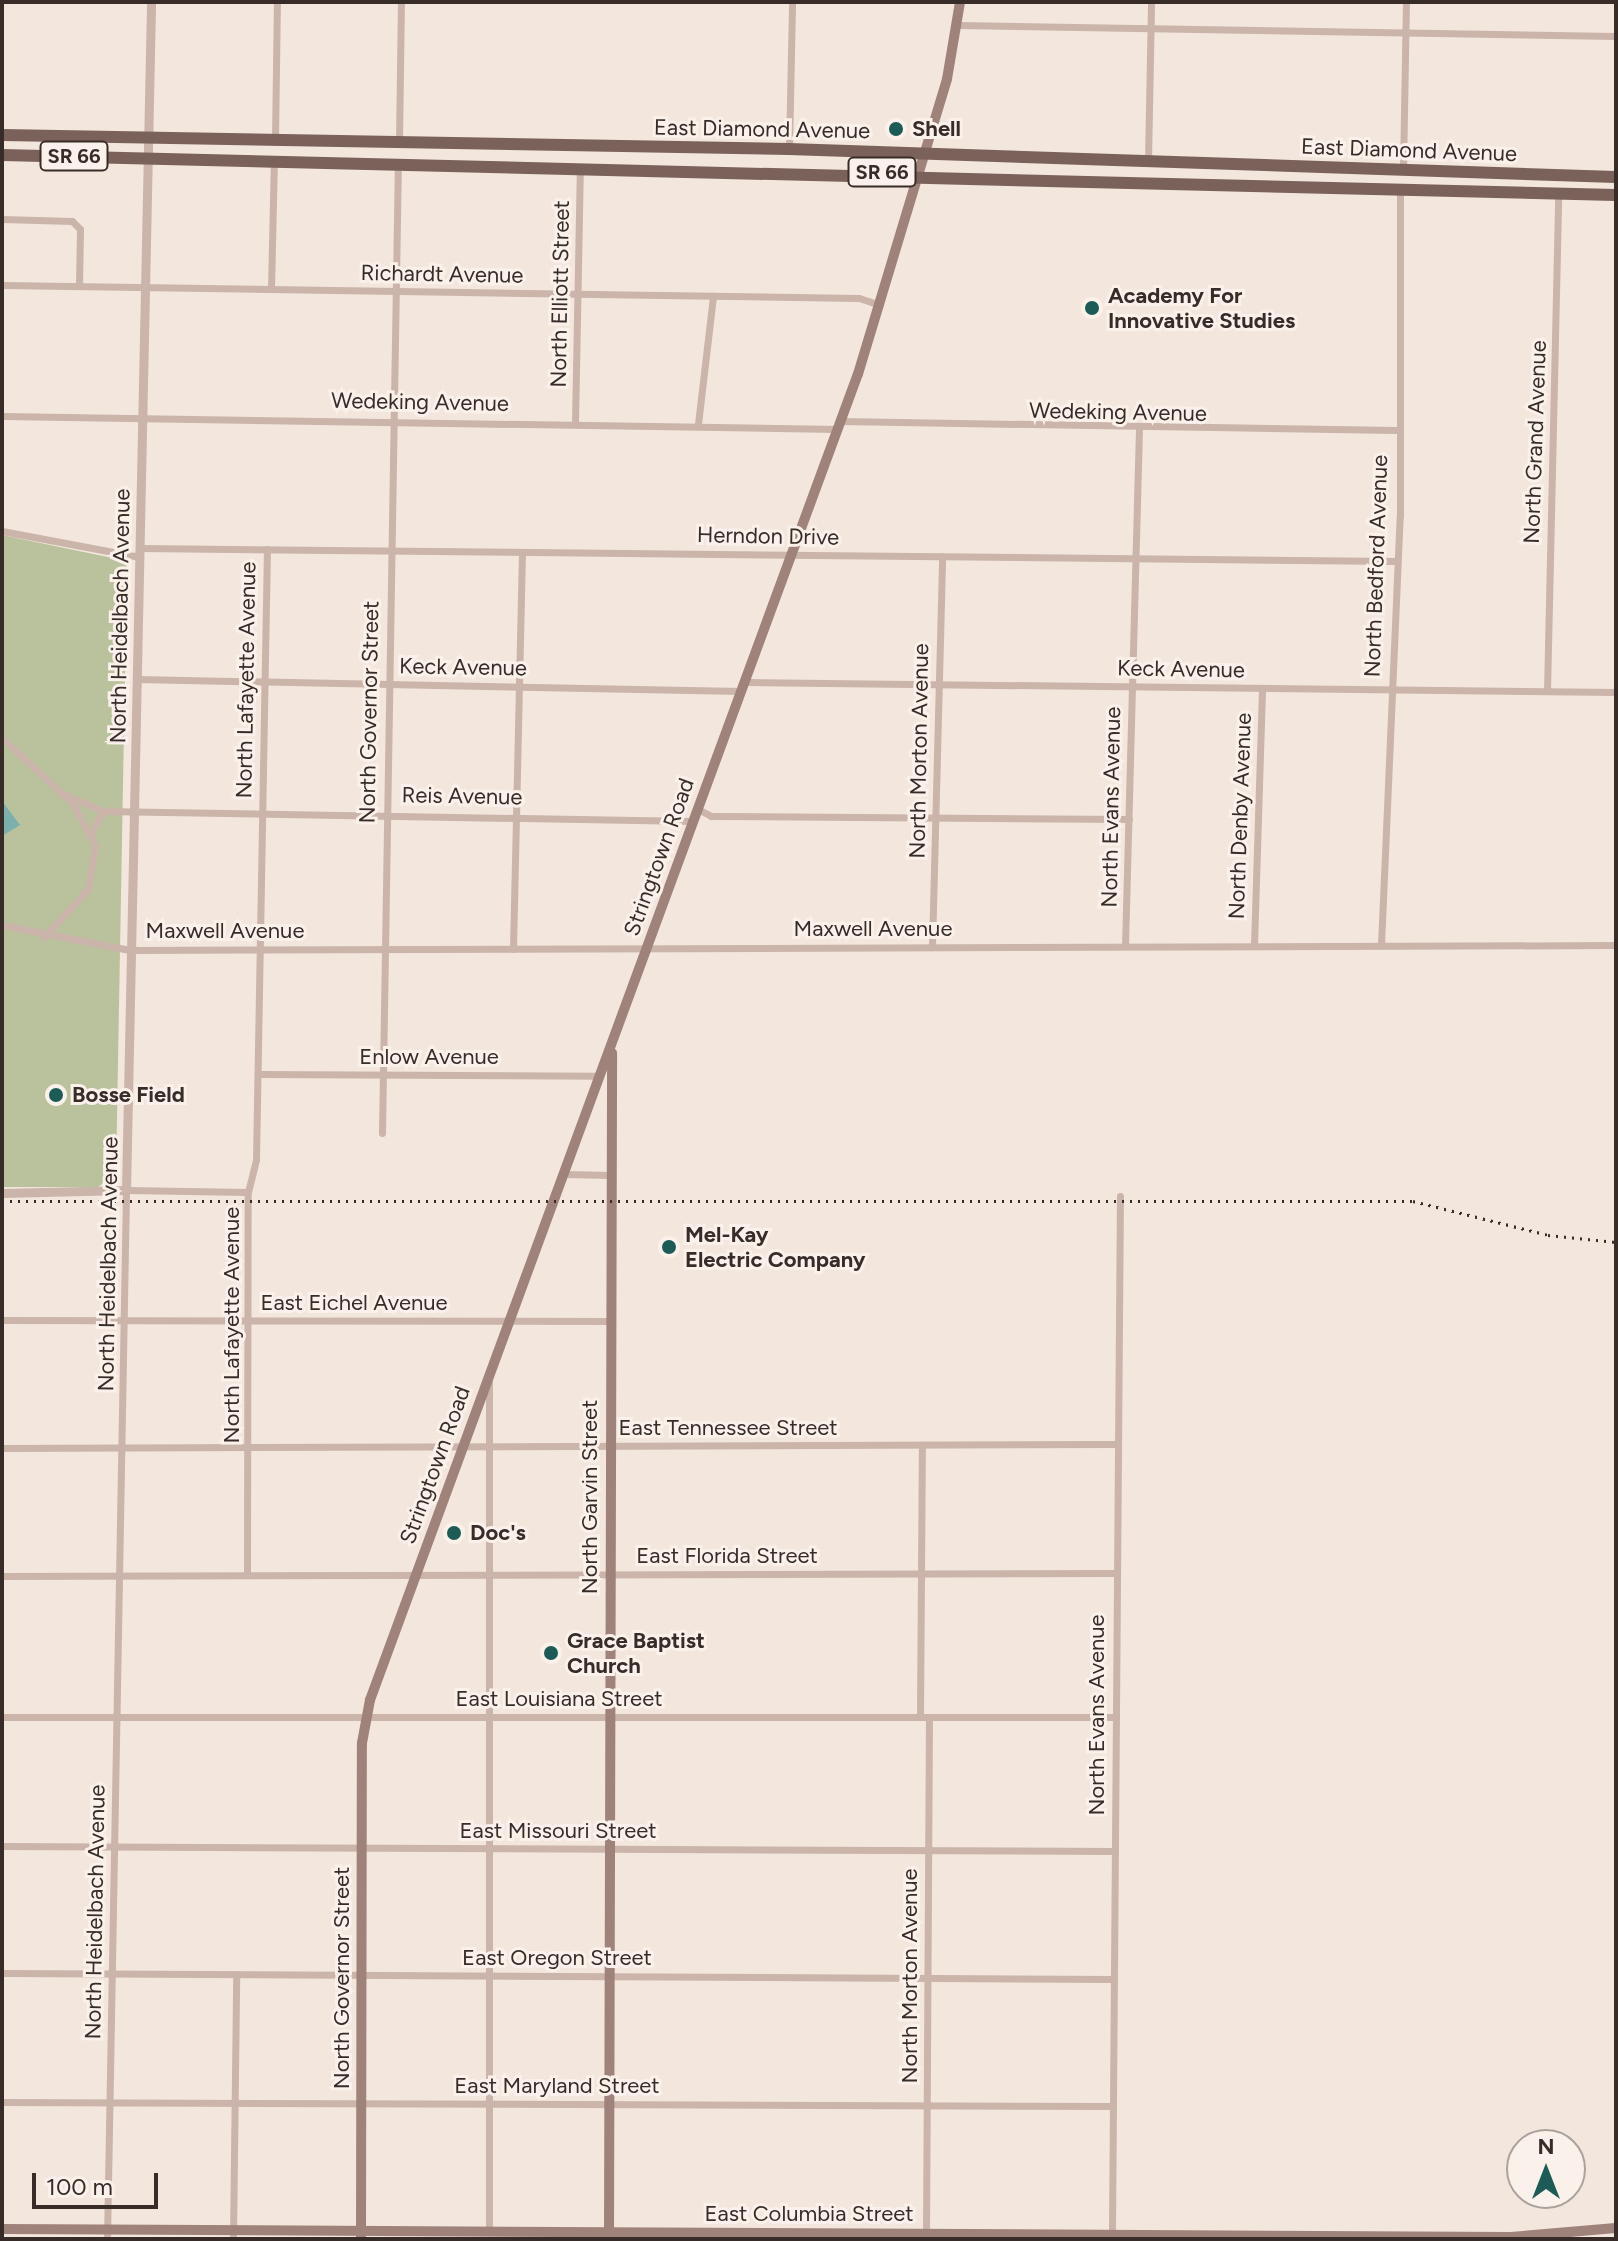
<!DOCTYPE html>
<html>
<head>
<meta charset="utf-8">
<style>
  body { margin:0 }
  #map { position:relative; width:1618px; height:2241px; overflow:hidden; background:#f3e6dd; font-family:Figtree,sans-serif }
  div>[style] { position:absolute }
  .green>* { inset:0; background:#bac29d }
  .water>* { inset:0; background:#7cb0ac }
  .minor>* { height:7px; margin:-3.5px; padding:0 3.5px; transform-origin:3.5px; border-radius:3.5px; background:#cbb4a9 }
  .tertiary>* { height:9px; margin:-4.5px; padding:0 4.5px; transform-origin:4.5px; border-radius:4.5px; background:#cbb4a9 }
  .secondary>* { height:10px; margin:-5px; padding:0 5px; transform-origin:5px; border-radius:5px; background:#9f837a }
  .primary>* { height:12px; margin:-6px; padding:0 6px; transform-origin:6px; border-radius:6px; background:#7a615a }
  .rail>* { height:3px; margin-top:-1.5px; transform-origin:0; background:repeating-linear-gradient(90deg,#382c29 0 2px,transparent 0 8px) }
  .dots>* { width:22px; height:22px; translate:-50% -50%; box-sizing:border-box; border:4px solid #faf1ea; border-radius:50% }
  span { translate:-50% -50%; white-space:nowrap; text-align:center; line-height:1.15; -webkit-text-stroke:6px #faf1ea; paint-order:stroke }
  .shield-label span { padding:2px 6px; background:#faf1ea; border:2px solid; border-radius:6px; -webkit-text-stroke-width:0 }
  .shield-label { font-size:20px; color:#382c29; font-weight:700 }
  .street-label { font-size:22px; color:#382c29 }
  .poi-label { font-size:22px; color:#382c29; font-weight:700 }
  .left { translate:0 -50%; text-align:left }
  .frame { position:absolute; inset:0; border:4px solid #382c29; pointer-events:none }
  .north { position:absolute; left:1506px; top:2129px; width:80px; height:80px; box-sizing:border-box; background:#faf1ea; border:2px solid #aca29d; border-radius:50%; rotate:0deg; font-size:22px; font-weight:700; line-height:32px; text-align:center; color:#382c29 }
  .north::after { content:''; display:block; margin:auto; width:28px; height:36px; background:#1d5b57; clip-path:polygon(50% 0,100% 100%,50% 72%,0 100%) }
  .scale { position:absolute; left:32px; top:2173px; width:126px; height:36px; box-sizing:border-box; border:4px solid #382c29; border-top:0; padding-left:10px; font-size:24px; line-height:28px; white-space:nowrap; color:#382c29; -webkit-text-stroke:6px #faf1ea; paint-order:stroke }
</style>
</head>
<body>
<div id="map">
  <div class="green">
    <i style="clip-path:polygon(2px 535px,127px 561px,116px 1174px,98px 1187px,2px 1187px)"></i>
  </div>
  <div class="water">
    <i style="clip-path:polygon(2px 801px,20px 825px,2px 836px)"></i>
  </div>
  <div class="minor">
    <i style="left:958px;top:25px;width:658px;rotate:0.96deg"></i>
    <i style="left:275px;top:140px;width:138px;rotate:-89.2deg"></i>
    <i style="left:399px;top:142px;width:140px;rotate:-89.2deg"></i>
    <i style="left:789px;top:149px;width:147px;rotate:-88.8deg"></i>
    <i style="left:1148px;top:161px;width:159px;rotate:-88.9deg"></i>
    <i style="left:1403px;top:171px;width:169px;rotate:-89deg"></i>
    <i style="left:2px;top:219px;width:70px;rotate:1.6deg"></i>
    <i style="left:72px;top:221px;width:11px;rotate:45deg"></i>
    <i style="left:80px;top:229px;width:57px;rotate:91deg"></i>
    <i style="left:2px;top:285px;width:857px;rotate:0.87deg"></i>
    <i style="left:859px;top:298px;width:22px;rotate:18deg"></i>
    <i style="left:271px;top:289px;width:129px;rotate:-88.7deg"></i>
    <i style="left:2px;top:416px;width:835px;rotate:0.89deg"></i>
    <i style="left:840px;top:421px;width:556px;rotate:0.93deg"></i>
    <i style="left:575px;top:423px;width:254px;rotate:-88.9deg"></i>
    <i style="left:698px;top:424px;width:129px;rotate:-83.3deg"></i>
    <i style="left:2px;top:531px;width:140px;rotate:10.7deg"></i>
    <i style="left:140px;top:548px;width:1255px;rotate:0.59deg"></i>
    <i style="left:136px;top:679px;width:605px;rotate:1.14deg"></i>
    <i style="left:745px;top:682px;width:871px;rotate:0.66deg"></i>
    <i style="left:1547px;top:691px;width:497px;rotate:-88.7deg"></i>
    <i style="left:2px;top:738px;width:97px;rotate:42.9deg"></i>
    <i style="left:73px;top:804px;width:47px;rotate:61.8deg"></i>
    <i style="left:95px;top:845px;width:45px;rotate:99deg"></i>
    <i style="left:88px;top:889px;width:65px;rotate:132.5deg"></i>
    <i style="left:61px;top:793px;width:46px;rotate:23.2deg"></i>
    <i style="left:103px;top:811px;width:590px;rotate:0.97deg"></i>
    <i style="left:698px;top:809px;width:15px;rotate:28deg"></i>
    <i style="left:711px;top:816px;width:418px;rotate:0.4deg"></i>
    <i style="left:91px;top:833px;width:25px;rotate:-61deg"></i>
    <i style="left:2px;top:925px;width:130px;rotate:11.1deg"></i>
    <i style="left:130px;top:950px;width:1486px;rotate:-0.19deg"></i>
    <i style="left:1254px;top:945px;width:257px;rotate:-88.2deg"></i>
    <i style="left:1381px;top:945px;width:429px;rotate:-87.5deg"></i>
    <i style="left:1400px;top:516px;width:326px;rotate:-90deg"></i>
    <i style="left:932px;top:946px;width:390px;rotate:-88.5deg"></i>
    <i style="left:1125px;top:946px;width:517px;rotate:-88.45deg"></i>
    <i style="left:513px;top:949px;width:397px;rotate:-88.7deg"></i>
    <i style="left:258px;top:1074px;width:342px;rotate:0.3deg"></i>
    <i style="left:382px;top:1133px;width:970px;rotate:-89.06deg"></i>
    <i style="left:564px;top:1174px;width:47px;rotate:1.2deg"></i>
    <i style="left:248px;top:1192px;width:34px;rotate:-76deg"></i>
    <i style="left:256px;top:1159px;width:610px;rotate:-88.97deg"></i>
    <i style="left:2px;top:1320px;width:609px;rotate:0.09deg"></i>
    <i style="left:489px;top:1382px;width:850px;rotate:90deg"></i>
    <i style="left:2px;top:1448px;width:1115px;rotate:-0.21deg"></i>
    <i style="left:247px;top:1575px;width:383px;rotate:-89.9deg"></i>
    <i style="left:2px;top:1576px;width:1114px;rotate:-0.15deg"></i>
    <i style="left:2px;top:1717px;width:1114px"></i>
    <i style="left:920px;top:1717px;width:272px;rotate:-89.6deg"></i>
    <i style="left:2px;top:1846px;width:1112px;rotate:0.26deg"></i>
    <i style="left:2px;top:1973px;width:1111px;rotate:0.31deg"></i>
    <i style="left:2px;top:2102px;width:1110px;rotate:0.21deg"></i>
    <i style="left:1112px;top:2233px;width:1037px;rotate:-89.56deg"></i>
    <i style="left:926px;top:2234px;width:517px;rotate:-89.67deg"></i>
    <i style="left:107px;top:2239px;width:1049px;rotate:-88.96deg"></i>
    <i style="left:126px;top:1190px;width:122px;rotate:0.9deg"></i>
    <i style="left:233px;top:2239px;width:264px;rotate:-89.3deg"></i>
  </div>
  <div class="tertiary">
    <i style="left:2px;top:1193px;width:124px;rotate:-1.4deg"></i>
    <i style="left:126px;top:1190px;width:1188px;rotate:-88.79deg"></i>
  </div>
  <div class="secondary">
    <i style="left:2px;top:2229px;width:1509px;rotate:0.3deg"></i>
    <i style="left:1511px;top:2237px;width:105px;rotate:-4.9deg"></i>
    <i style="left:609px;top:2237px;width:1184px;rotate:-89.85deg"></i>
    <i style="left:361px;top:2239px;width:496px;rotate:-89.9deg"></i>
    <i style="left:362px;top:1743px;width:44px;rotate:-79.5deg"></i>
    <i style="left:370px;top:1700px;width:1413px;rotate:-69.8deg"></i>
    <i style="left:858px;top:374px;width:308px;rotate:-73.2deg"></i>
    <i style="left:947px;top:79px;width:78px;rotate:-80.4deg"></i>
  </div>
  <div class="primary">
    <i style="left:2px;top:135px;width:787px;rotate:1.02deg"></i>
    <i style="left:789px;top:149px;width:827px;rotate:1.94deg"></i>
    <i style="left:2px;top:155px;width:1614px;rotate:1.42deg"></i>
  </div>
  <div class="rail">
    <i style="left:2px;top:1201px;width:1411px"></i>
    <i style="left:1413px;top:1201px;width:139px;rotate:14.1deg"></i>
    <i style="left:1548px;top:1235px;width:68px;rotate:5.9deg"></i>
  </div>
  <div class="dots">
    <i style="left:896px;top:129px;background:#1d5b57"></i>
    <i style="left:1092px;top:308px;background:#1d5b57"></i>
    <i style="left:56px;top:1095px;background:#1d5b57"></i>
    <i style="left:669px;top:1247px;background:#1d5b57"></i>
    <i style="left:454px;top:1533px;background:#1d5b57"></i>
    <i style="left:551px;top:1653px;background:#1d5b57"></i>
  </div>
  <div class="shield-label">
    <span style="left:74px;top:156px">SR 66</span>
    <span style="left:882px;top:172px">SR 66</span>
  </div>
  <div class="street-label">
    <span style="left:762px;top:129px;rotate:1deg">East Diamond Avenue</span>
    <span style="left:1409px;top:150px;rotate:2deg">East Diamond Avenue</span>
    <span style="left:442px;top:274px;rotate:1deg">Richardt Avenue</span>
    <span style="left:560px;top:294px;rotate:-89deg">North Elliott Street</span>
    <span style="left:420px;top:402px;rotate:1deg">Wedeking Avenue</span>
    <span style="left:1118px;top:412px;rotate:1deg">Wedeking Avenue</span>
    <span style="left:1535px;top:442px;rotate:-88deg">North Grand Avenue</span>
    <span style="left:768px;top:536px;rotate:1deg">Herndon Drive</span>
    <span style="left:1376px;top:566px;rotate:-88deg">North Bedford Avenue</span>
    <span style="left:120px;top:616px;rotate:-89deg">North Heidelbach Avenue</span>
    <span style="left:463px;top:667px;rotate:1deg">Keck Avenue</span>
    <span style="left:1181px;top:669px;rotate:1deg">Keck Avenue</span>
    <span style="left:246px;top:680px;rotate:-89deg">North Lafayette Avenue</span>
    <span style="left:369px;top:712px;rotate:-89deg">North Governor Street</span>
    <span style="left:919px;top:751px;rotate:-89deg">North Morton Avenue</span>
    <span style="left:462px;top:796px;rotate:1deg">Reis Avenue</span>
    <span style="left:1111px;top:807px;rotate:-89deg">North Evans Avenue</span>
    <span style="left:1240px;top:816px;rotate:-88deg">North Denby Avenue</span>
    <span style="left:659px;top:857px;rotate:-70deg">Stringtown Road</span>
    <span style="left:873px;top:929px">Maxwell Avenue</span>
    <span style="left:225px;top:931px">Maxwell Avenue</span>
    <span style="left:429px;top:1057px">Enlow Avenue</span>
    <span style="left:108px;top:1264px;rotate:-89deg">North Heidelbach Avenue</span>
    <span style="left:354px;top:1303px">East Eichel Avenue</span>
    <span style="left:232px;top:1325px;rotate:-90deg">North Lafayette Avenue</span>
    <span style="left:728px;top:1428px">East Tennessee Street</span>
    <span style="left:435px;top:1465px;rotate:-70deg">Stringtown Road</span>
    <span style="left:590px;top:1497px;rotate:-90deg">North Garvin Street</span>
    <span style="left:727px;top:1556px">East Florida Street</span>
    <span style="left:559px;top:1699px">East Louisiana Street</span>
    <span style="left:1097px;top:1715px;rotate:-90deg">North Evans Avenue</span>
    <span style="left:558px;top:1831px">East Missouri Street</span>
    <span style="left:95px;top:1912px;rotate:-89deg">North Heidelbach Avenue</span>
    <span style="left:557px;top:1958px">East Oregon Street</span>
    <span style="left:910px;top:1976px;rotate:-90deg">North Morton Avenue</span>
    <span style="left:342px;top:1978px;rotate:-90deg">North Governor Street</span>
    <span style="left:557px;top:2086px">East Maryland Street</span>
    <span style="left:809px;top:2214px">East Columbia Street</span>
  </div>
  <div class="poi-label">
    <span class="left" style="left:912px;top:129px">Shell</span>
    <span class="left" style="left:1108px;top:308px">Academy For<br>Innovative Studies</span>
    <span class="left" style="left:72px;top:1095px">Bosse Field</span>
    <span class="left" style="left:685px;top:1247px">Mel-Kay<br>Electric Company</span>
    <span class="left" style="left:470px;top:1533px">Doc's</span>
    <span class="left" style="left:567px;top:1653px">Grace Baptist<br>Church</span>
  </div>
  <div class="frame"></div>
  <div class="north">N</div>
  <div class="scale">100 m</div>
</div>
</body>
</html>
